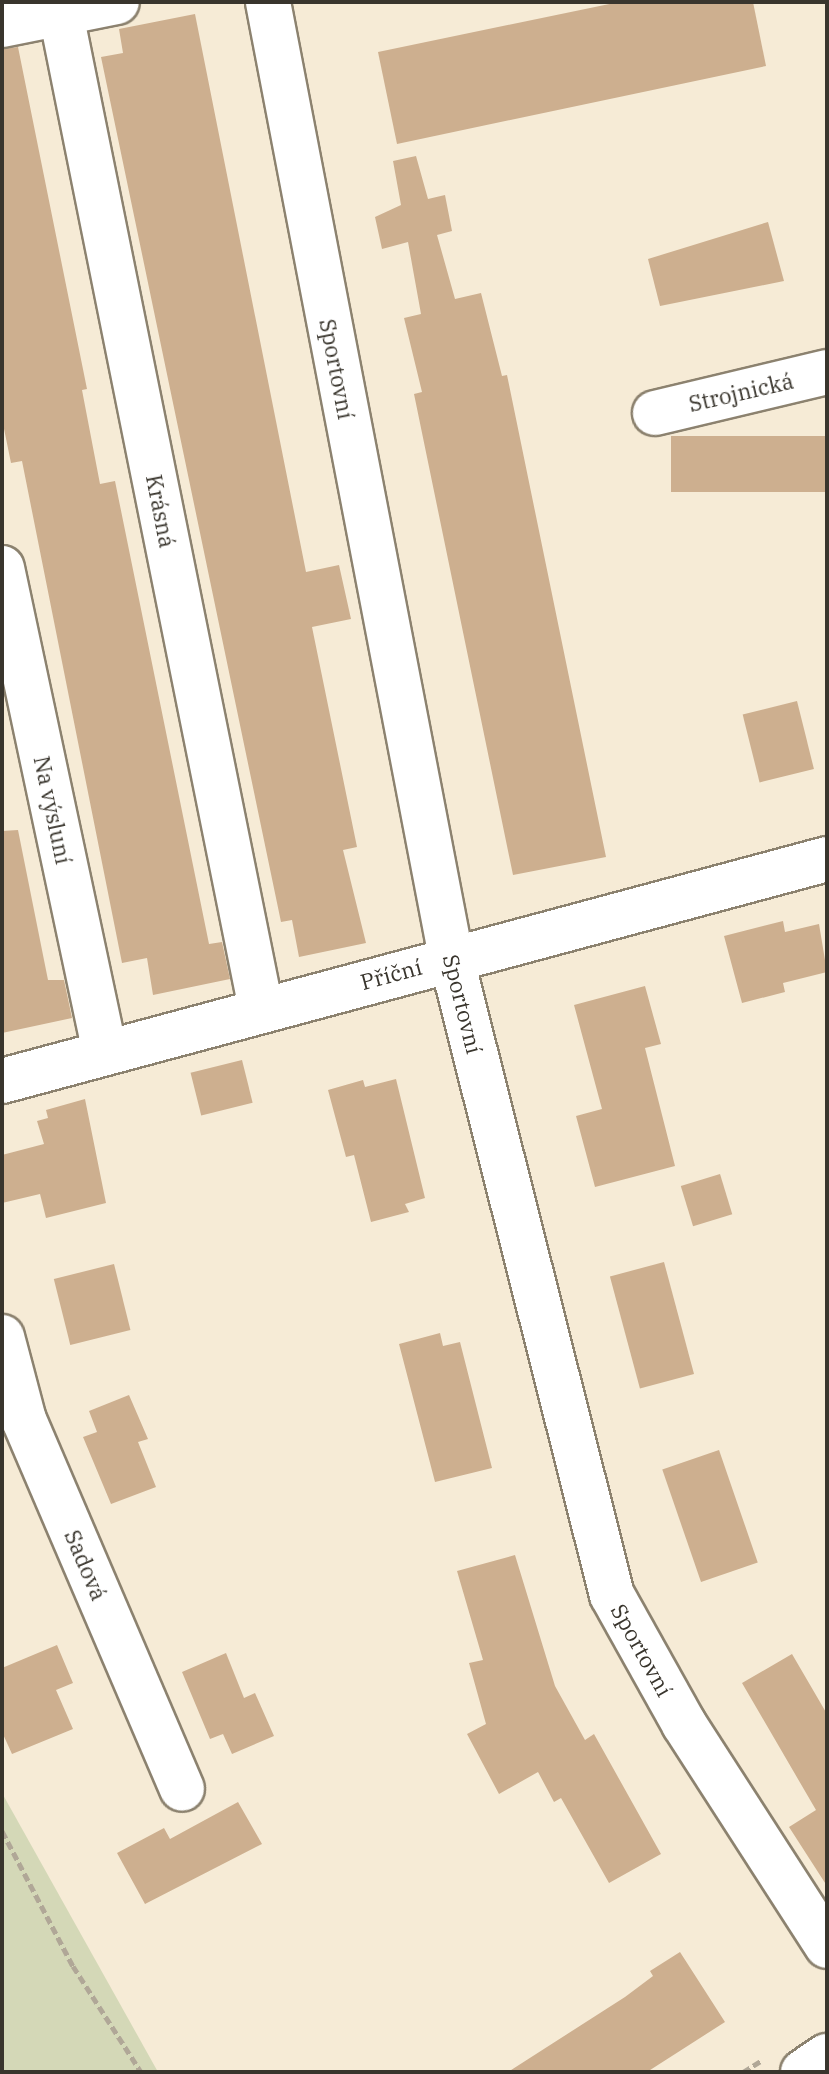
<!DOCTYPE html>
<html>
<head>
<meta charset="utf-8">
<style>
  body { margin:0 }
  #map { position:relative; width:829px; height:2074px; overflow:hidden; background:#f6ebd6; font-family:"IBM Plex Serif",serif }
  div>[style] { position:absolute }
  .green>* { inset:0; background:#d4d8b7 }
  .building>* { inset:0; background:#cdaf8f; transform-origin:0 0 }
  .path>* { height:5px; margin-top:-2.5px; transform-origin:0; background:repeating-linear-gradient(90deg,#b0a797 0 8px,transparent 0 12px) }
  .roads { filter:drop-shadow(2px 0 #8c826f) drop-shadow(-2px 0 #8c826f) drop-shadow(0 2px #8c826f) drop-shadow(0 -2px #8c826f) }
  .minor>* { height:44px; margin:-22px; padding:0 22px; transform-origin:22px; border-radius:22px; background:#fff }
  span { translate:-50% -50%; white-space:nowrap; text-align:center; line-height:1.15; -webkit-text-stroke:6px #fff; paint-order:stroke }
  .street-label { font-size:22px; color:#39352d }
  .frame { position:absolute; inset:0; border:4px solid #39352d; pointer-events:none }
</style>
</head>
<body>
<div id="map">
  <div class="green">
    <i style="clip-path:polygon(2px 1793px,158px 2072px,2px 2072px)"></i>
  </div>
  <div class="building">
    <i style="clip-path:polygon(619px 2px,753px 2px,766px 66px,397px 144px,378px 52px)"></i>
    <i style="clip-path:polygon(195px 14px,306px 572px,339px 565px,351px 619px,312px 627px,357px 847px,343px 850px,366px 943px,299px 957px,292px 920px,281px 922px,101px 57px,123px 53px,119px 29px)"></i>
    <i style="clip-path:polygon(18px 47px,87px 389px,82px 390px,100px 484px,115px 481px,209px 944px,222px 942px,230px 979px,153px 995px,147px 958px,122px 963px,22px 461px,11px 463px,2px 419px,2px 49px)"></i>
    <i style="clip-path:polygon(416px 156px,428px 199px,445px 195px,452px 231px,437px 235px,455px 299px,481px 293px,502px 376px,507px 375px,606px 857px,513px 875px,414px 394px,422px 392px,404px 318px,421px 314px,408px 242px,382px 249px,375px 217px,401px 205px,393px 161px)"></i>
    <i style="clip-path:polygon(768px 222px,784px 281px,660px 306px,648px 259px)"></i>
    <i style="left:827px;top:436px;width:56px;height:156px;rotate:90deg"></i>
    <i style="left:797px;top:701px;width:70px;height:56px;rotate:76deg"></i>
    <i style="clip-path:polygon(18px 830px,48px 980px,64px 980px,72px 1018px,2px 1033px,2px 831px)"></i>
    <i style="clip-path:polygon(783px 921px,785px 932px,819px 924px,827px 972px,783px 983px,785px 992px,742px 1003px,724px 936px)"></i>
    <i style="clip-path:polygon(645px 986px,661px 1044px,645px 1048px,675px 1166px,595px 1187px,576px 1116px,602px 1109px,574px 1005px)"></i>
    <i style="left:242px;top:1060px;width:44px;height:53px;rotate:76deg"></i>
    <i style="clip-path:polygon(396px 1079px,425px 1198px,405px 1204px,409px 1212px,371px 1222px,354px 1155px,346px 1157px,328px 1090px,363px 1080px,365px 1087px)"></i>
    <i style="clip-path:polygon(85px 1099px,106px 1203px,46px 1218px,40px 1194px,2px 1203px,2px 1155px,44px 1144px,37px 1121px,48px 1118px,46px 1110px)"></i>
    <i style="left:720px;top:1174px;width:42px;height:41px;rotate:73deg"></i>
    <i style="left:664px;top:1262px;width:116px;height:56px;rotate:75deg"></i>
    <i style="left:114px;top:1264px;width:68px;height:62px;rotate:76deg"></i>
    <i style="clip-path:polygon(440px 1333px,443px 1346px,460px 1342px,492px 1468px,435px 1482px,399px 1344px)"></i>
    <i style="clip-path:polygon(129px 1395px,148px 1439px,138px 1442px,156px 1487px,111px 1504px,83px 1437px,97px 1432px,89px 1411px)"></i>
    <i style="left:719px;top:1450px;width:119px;height:60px;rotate:71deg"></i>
    <i style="clip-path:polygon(515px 1555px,555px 1686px,585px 1740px,594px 1734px,661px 1854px,609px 1883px,561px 1798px,554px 1802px,538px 1772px,499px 1794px,467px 1734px,486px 1724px,469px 1663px,483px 1660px,457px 1571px)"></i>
    <i style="clip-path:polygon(57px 1645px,73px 1683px,56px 1690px,73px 1729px,12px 1754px,2px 1732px,2px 1668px)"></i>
    <i style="clip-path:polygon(226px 1653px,244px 1698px,255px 1693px,274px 1736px,232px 1754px,223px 1734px,210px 1739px,182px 1672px)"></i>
    <i style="clip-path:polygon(792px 1654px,827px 1714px,827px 1886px,789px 1827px,816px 1810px,742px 1683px)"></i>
    <i style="clip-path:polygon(238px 1802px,262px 1844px,145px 1904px,117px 1853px,164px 1828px,170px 1839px)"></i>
    <i style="clip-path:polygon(680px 1952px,725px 2022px,647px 2072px,508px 2072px,625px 1997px,653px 1976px,650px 1971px)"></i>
  </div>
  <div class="path">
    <i style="left:2px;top:1831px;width:153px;rotate:62.3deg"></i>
    <i style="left:73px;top:1966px;width:126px;rotate:57.3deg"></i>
    <i style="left:743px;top:2072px;width:22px;rotate:-32deg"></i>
  </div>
  <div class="roads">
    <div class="minor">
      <i style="left:268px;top:2px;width:972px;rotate:79.15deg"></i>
      <i style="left:451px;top:957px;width:658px;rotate:75.84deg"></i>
      <i style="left:612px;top:1595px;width:148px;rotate:60.8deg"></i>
      <i style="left:684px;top:1724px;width:264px;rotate:57.2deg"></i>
      <i style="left:61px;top:14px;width:1015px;rotate:78.63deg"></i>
      <i style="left:2px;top:25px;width:117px;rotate:-11.3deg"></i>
      <i style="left:655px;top:413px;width:177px;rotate:-13.4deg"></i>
      <i style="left:2px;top:568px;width:496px;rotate:78deg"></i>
      <i style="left:2px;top:1081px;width:854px;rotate:-15.06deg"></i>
      <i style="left:2px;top:1337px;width:86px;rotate:75.2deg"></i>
      <i style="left:24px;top:1420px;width:401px;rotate:66.8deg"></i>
      <i style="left:803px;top:2072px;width:29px;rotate:-34deg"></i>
    </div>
  </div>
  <div class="street-label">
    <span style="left:337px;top:369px;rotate:79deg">Sportovní</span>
    <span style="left:741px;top:392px;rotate:-13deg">Strojnická</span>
    <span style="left:161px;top:511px;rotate:79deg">Krásná</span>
    <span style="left:53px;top:810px;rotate:78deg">Na výsluní</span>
    <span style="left:391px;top:974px;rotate:-15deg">Příční</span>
    <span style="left:463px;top:1004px;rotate:76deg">Sportovní</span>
    <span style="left:86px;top:1565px;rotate:67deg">Sadová</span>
    <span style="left:642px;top:1650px;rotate:61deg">Sportovní</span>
  </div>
  <div class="frame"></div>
</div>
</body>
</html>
